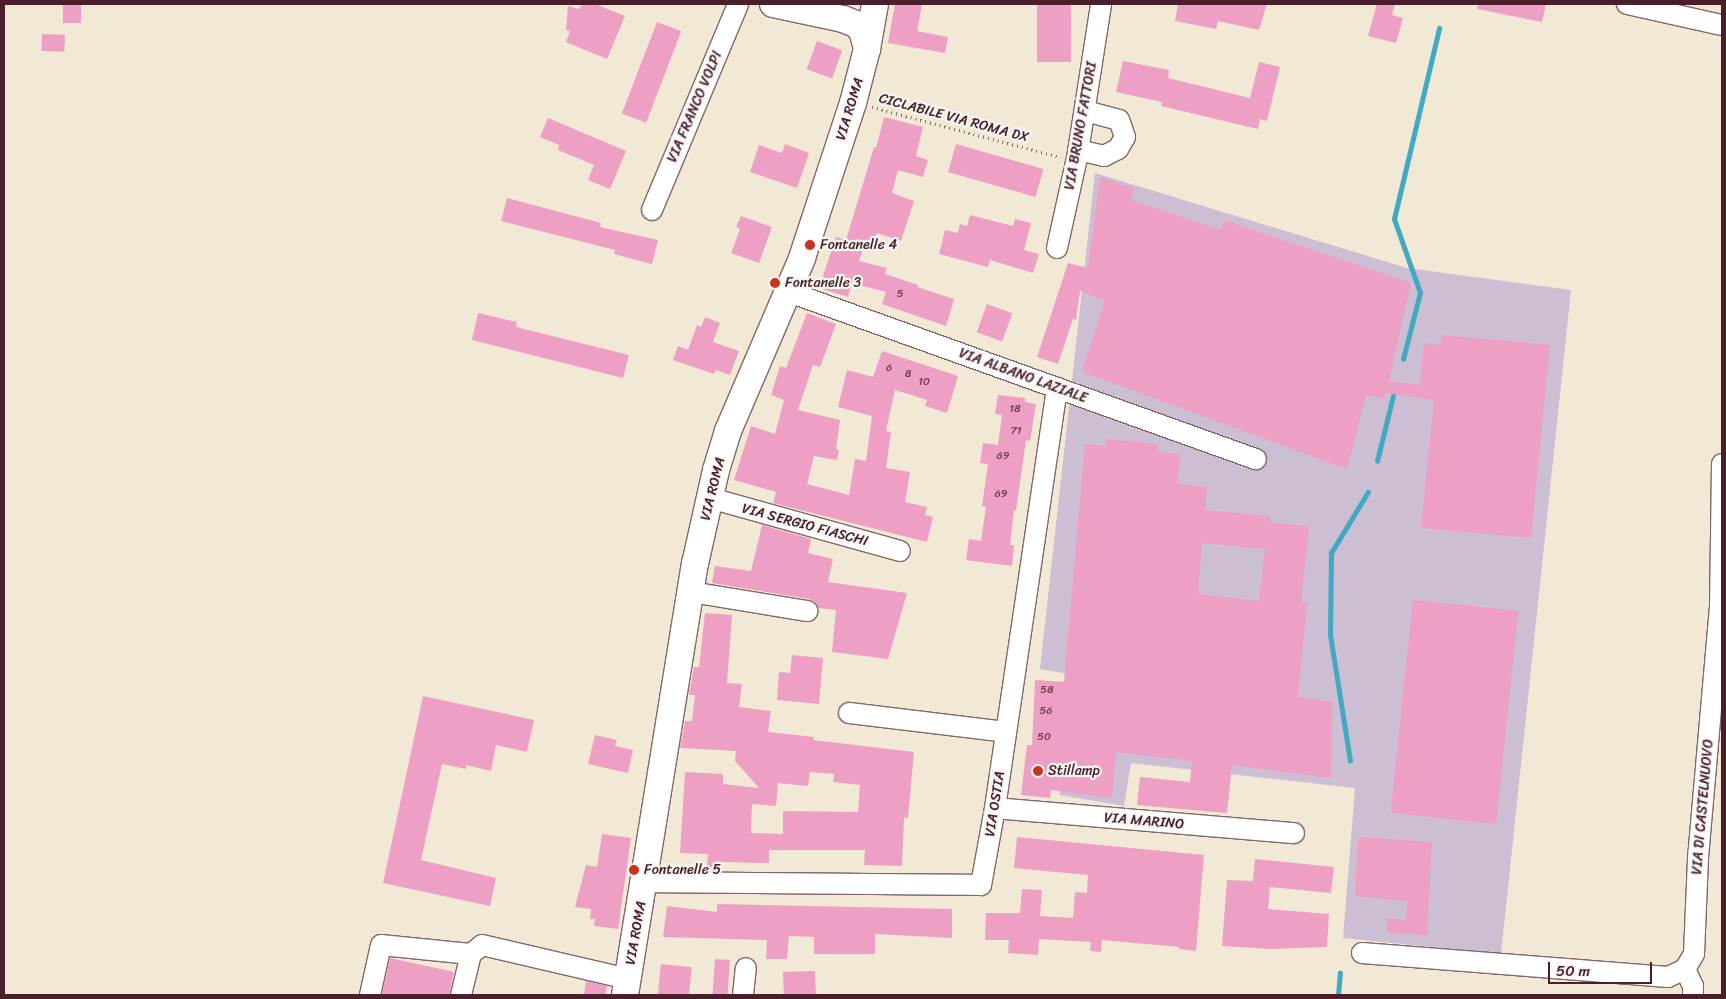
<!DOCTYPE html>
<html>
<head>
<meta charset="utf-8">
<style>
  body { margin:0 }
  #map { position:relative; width:1726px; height:999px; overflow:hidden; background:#f1e9d5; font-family:Sriracha,sans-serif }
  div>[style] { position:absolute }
  .industrial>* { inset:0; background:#ccbed3 }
  .stream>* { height:4.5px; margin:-2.25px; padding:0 2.25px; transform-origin:2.25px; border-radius:2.25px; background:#42a9c2 }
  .building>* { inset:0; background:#ee9fc4; transform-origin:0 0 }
  .path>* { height:2.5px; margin-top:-1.25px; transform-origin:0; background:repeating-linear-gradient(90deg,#846666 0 1px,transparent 0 5px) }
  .roads { filter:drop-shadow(1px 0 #846666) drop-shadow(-1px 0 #846666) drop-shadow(0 1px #846666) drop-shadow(0 -1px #846666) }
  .minor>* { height:20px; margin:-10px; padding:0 10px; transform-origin:10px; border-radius:10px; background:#fff }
  .major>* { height:26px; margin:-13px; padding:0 13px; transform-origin:13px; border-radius:13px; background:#fff }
  .dots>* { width:14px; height:14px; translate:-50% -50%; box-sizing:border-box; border:2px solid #f6f6f2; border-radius:50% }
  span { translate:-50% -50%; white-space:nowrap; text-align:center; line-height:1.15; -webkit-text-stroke:4.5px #f6f6f2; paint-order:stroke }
  .number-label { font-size:11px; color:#733f51 }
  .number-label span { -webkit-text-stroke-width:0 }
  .street-label { font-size:14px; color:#4a1f2b }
  .poi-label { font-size:14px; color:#4a1f2b }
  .left { translate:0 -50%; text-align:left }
  .frame { position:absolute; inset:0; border:5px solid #4a1f2b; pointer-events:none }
  .scale { position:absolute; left:1548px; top:962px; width:104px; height:22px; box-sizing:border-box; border:2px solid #4a1f2b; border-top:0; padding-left:6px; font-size:15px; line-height:18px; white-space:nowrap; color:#4a1f2b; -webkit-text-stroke:4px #f6f6f2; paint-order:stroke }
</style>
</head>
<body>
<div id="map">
  <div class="industrial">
    <i style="clip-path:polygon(1095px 173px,1407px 268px,1571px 290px,1501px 954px,1343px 938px,1355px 788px,1131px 763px,1124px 806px,1060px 795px,1069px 674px,1040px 669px)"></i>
  </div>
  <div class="stream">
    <i style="left:1403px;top:359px;width:68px;rotate:-75.6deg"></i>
    <i style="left:1420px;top:293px;width:78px;rotate:-109.4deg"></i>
    <i style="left:1394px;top:219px;width:196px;rotate:-76.7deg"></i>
    <i style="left:1377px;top:461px;width:67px;rotate:-76.2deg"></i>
    <i style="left:1350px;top:761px;width:128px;rotate:-99deg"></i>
    <i style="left:1330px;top:635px;width:82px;rotate:-89.3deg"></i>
    <i style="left:1331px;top:553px;width:71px;rotate:-58.8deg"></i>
    <i style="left:1338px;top:995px;width:22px;rotate:-85deg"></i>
  </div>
  <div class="building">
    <i style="left:63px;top:4px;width:18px;height:19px"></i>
    <i style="clip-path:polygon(582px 4px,595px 4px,625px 16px,607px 59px,566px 42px,570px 31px,566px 30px,568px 6px,579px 9px)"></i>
    <i style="clip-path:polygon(895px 4px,922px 5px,917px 31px,948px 37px,945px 53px,888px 43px)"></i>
    <i style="left:1037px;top:4px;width:34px;height:58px"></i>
    <i style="clip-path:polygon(1178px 4px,1267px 4px,1259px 30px,1218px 21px,1216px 29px,1175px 21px)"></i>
    <i style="clip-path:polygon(1377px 4px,1395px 4px,1392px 15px,1403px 18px,1396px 43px,1368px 36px)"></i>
    <i style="clip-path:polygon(1478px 4px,1546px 4px,1542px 22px,1477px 9px)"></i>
    <i style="left:657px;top:22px;width:26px;height:98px;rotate:21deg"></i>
    <i style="left:42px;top:34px;width:23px;height:17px;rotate:2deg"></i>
    <i style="left:817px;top:41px;width:27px;height:30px;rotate:20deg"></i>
    <i style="clip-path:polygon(1123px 61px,1169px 70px,1168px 78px,1250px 98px,1259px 62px,1280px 67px,1267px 121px,1260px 119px,1258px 129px,1161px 106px,1162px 102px,1116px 92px)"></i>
    <i style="clip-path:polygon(884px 117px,923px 127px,916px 156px,928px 160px,923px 177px,898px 170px,892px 193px,914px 201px,901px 241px,877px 233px,874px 242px,866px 240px,859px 261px,887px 268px,885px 274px,918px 285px,917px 287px,954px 299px,946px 326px,882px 304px,886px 292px,852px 283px,848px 297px,819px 288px,836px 237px,846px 240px,874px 147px,876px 148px)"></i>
    <i style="clip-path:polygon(548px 118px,626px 151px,610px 189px,588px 180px,594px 165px,558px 150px,559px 145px,540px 137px)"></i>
    <i style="clip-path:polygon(785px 144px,809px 153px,797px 188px,750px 172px,759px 145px,782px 153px)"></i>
    <i style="left:956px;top:144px;width:91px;height:29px;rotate:16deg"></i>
    <i style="clip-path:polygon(1100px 177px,1135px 189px,1130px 200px,1221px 230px,1224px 220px,1411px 283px,1389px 381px,1420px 385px,1424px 343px,1440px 345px,1442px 335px,1550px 345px,1531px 538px,1421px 528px,1434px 400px,1386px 393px,1385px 399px,1366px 395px,1347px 469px,1082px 372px,1105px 301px,1080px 291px,1076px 320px,1073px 319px,1058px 364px,1037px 357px,1068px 263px,1088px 268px)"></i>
    <i style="clip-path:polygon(507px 198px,601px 223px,600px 227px,658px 240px,652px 264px,614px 254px,615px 250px,501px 221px)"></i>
    <i style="clip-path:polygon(970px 215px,1013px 226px,1015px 219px,1031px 223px,1024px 250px,1039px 254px,1033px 273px,990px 260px,988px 267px,939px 254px,945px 230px,958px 233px,960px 224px,967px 226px)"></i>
    <i style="clip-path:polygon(741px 216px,772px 227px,759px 263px,731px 253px,740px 229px,736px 227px)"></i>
    <i style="left:987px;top:304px;width:27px;height:30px;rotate:20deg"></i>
    <i style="clip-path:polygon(478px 313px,517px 322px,516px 327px,629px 355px,623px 378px,472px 340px)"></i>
    <i style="clip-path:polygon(807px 313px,836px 324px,820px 367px,813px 365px,798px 410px,840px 420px,836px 449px,839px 450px,837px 460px,814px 456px,807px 484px,849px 495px,855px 459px,866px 461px,872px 416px,838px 407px,847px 370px,873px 377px,882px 351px,958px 376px,947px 413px,925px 406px,927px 400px,895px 390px,886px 431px,891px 432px,886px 468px,910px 472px,905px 502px,927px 507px,925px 515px,933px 517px,927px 542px,773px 503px,776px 492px,734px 480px,751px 426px,775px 434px,784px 400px,771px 395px,780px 366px,786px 368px)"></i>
    <i style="clip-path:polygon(705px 317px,720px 323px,713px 342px,739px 351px,730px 375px,716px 370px,714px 374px,673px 360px,678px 346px,688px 350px,697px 325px,701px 327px)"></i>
    <i style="clip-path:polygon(998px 395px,1025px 398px,1025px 402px,1036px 404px,1030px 441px,1026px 440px,1016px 511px,1014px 510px,1010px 545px,1014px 545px,1012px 566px,966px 560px,969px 539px,981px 541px,986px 507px,982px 506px,988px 464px,980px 463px,983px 443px,998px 445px,1002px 415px,995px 414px)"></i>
    <i style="clip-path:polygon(evenodd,1106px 439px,1158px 444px,1157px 452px,1180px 454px,1178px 484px,1207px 487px,1205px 510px,1270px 516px,1270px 523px,1309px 526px,1301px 603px,1307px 603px,1298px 697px,1332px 702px,1331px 778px,1232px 765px,1227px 813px,1137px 805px,1140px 777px,1190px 782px,1192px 761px,1116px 752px,1112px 798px,1051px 790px,1050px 798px,1021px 795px,1027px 745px,1032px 745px,1035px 680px,1064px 682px,1085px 444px,1106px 446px,1106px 439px,1202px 543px,1265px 549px,1259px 601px,1198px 594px,1202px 543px)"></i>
    <i style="clip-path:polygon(762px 525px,811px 539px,808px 553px,833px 559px,828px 582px,907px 593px,888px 659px,832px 652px,836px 610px,818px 608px,815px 602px,809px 599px,712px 583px,715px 566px,751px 571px)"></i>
    <i style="left:1413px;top:600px;width:106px;height:214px;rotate:6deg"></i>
    <i style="clip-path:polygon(evenodd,705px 613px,732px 615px,727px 683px,742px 684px,739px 707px,771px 711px,768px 732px,814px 737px,813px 740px,914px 752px,908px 818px,904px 817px,902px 866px,864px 865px,865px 850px,769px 850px,769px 863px,719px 862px,718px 868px,707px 867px,708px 854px,680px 853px,685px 772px,723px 774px,723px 784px,759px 788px,735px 761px,736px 751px,680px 748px,685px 721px,692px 721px,695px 695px,689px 695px,694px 667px,699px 667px,705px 613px,810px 772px,834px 774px,833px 782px,860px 785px,858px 812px,783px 811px,783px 834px,751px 833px,752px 804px,776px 806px,778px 783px,808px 786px,810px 772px)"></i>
    <i style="clip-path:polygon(792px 655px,823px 658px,819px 704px,777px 700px,779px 672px,790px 673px)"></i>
    <i style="clip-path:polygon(423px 696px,534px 720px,527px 752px,496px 745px,491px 771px,466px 765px,466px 769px,442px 764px,421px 860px,496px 878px,490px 906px,383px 883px)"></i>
    <i style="clip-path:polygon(595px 735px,617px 740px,615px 746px,633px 750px,628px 773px,588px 764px)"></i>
    <i style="clip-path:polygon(602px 834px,631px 838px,618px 929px,594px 926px,595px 919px,590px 919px,591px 909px,575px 907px,586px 865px,597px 867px)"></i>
    <i style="clip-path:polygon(1017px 837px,1204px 855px,1196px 951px,1179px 949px,1179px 947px,1102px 940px,1101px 952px,1090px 951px,1091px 942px,1039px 939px,1038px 955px,1008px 953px,1009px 940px,985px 940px,986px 913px,1020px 913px,1022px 889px,1042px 890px,1040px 916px,1073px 918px,1075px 892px,1087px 893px,1088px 875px,1014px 868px)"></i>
    <i style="clip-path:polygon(1358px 837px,1432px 842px,1427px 935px,1387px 933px,1387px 918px,1406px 920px,1408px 901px,1355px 896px)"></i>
    <i style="clip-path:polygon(1255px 859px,1334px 867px,1331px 893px,1270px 887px,1268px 909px,1329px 914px,1327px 947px,1271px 949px,1222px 946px,1227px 880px,1253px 881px)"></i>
    <i style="clip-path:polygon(717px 904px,952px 909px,952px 938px,875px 934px,875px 954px,814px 954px,814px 937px,789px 936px,787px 959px,766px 959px,767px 940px,663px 937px,667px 906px,717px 912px)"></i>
    <i style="clip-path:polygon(390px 958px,454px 972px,449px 995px,382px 995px)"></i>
    <i style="left:715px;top:959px;width:15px;height:36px;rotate:4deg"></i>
    <i style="left:661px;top:964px;width:31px;height:31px;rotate:6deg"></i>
    <i style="left:815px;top:971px;width:24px;height:32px;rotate:88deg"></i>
    <i style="clip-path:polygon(586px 981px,607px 986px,605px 995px,584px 995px)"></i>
  </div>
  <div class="path">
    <i style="left:872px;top:107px;width:195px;rotate:14.9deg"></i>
  </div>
  <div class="roads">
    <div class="minor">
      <i style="left:1627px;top:4px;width:97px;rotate:12.5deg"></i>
      <i style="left:1078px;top:150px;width:27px;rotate:13deg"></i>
      <i style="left:1104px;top:156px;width:16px;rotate:-27deg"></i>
      <i style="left:1118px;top:149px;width:14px;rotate:-60deg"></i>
      <i style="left:1125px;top:137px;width:18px;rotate:-109deg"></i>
      <i style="left:1119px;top:120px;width:35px;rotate:-165deg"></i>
      <i style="left:652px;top:210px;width:223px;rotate:-67.3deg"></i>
      <i style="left:1057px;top:248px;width:92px;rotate:-77.5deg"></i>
      <i style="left:1077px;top:158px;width:156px;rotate:-81.1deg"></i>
      <i style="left:789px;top:292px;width:496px;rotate:19.7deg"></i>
      <i style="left:710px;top:498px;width:197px;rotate:15.6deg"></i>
      <i style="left:691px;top:592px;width:118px;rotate:9.3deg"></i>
      <i style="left:849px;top:713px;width:158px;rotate:6.9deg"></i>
      <i style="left:995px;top:808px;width:300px;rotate:4.8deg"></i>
      <i style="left:645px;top:882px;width:336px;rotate:0.5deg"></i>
      <i style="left:981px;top:885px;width:78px;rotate:-79.7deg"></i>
      <i style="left:995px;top:808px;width:425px;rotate:-81.6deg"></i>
      <i style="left:1362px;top:953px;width:307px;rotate:4.5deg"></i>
      <i style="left:1668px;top:977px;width:19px;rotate:-25deg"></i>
      <i style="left:1685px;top:969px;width:17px;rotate:-59deg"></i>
      <i style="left:1694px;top:954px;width:96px;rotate:-87.6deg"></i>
      <i style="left:1698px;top:858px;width:252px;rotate:-85deg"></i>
      <i style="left:1720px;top:607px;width:143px;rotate:-89.2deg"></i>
      <i style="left:1685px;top:969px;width:19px;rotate:65deg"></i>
      <i style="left:1693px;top:986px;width:9px;rotate:90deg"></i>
      <i style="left:370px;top:995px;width:51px;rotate:-77.6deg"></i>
      <i style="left:381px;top:945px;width:90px;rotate:5.7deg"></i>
      <i style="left:461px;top:995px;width:42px;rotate:-76.3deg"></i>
      <i style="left:471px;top:954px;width:14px;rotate:-39deg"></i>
      <i style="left:482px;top:945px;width:150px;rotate:13.1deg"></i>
      <i style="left:743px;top:995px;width:27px;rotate:-84deg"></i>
    </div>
    <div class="major">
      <i style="left:773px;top:4px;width:72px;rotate:12.1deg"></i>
      <i style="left:843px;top:19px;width:14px;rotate:21deg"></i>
      <i style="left:856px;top:24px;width:9px;rotate:49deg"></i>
      <i style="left:862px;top:31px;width:19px;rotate:74deg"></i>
      <i style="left:625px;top:995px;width:437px;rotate:-80.8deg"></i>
      <i style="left:695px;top:564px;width:96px;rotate:-77.4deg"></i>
      <i style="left:716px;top:470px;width:41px;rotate:-72.9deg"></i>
      <i style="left:728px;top:431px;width:188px;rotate:-66.8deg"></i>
      <i style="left:802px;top:258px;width:163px;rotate:-71.8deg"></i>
      <i style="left:853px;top:103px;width:56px;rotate:-75.5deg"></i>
      <i style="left:867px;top:49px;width:46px;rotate:-79.9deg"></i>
    </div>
  </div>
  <div class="dots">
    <i style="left:810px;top:245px;background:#c8321e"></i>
    <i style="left:775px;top:283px;background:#c8321e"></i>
    <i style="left:1038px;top:771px;background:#c8321e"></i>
    <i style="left:634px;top:870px;background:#c8321e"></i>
  </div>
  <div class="number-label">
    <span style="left:900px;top:294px">5</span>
    <span style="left:889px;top:368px">6</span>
    <span style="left:908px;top:374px">8</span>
    <span style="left:924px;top:382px">10</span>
    <span style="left:1015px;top:409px">18</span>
    <span style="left:1016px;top:431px">71</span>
    <span style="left:1003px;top:456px">69</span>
    <span style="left:1001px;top:494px">69</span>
    <span style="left:1047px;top:690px">58</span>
    <span style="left:1046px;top:711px">56</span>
    <span style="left:1044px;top:737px">50</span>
  </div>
  <div class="street-label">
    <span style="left:695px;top:107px;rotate:-67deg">VIA FRANCO VOLPI</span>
    <span style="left:850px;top:109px;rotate:-73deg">VIA ROMA</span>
    <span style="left:954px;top:118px;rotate:15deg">CICLABILE VIA ROMA DX</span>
    <span style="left:1081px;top:126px;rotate:-80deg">VIA BRUNO FATTORI</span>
    <span style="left:1023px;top:376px;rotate:20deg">VIA ALBANO LAZIALE</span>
    <span style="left:713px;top:489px;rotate:-76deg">VIA ROMA</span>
    <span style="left:805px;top:525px;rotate:15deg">VIA SERGIO FIASCHI</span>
    <span style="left:995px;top:804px;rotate:-81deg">VIA OSTIA</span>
    <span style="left:1703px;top:807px;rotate:-85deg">VIA DI CASTELNUOVO</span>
    <span style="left:1144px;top:821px;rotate:5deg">VIA MARINO</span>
    <span style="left:636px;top:933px;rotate:-80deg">VIA ROMA</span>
  </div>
  <div class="poi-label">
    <span class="left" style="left:820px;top:245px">Fontanelle 4</span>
    <span class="left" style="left:785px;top:283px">Fontanelle 3</span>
    <span class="left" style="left:1048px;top:771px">Stillamp</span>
    <span class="left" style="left:644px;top:870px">Fontanelle 5</span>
  </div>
  <div class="frame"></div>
  <div class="scale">50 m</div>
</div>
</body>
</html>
